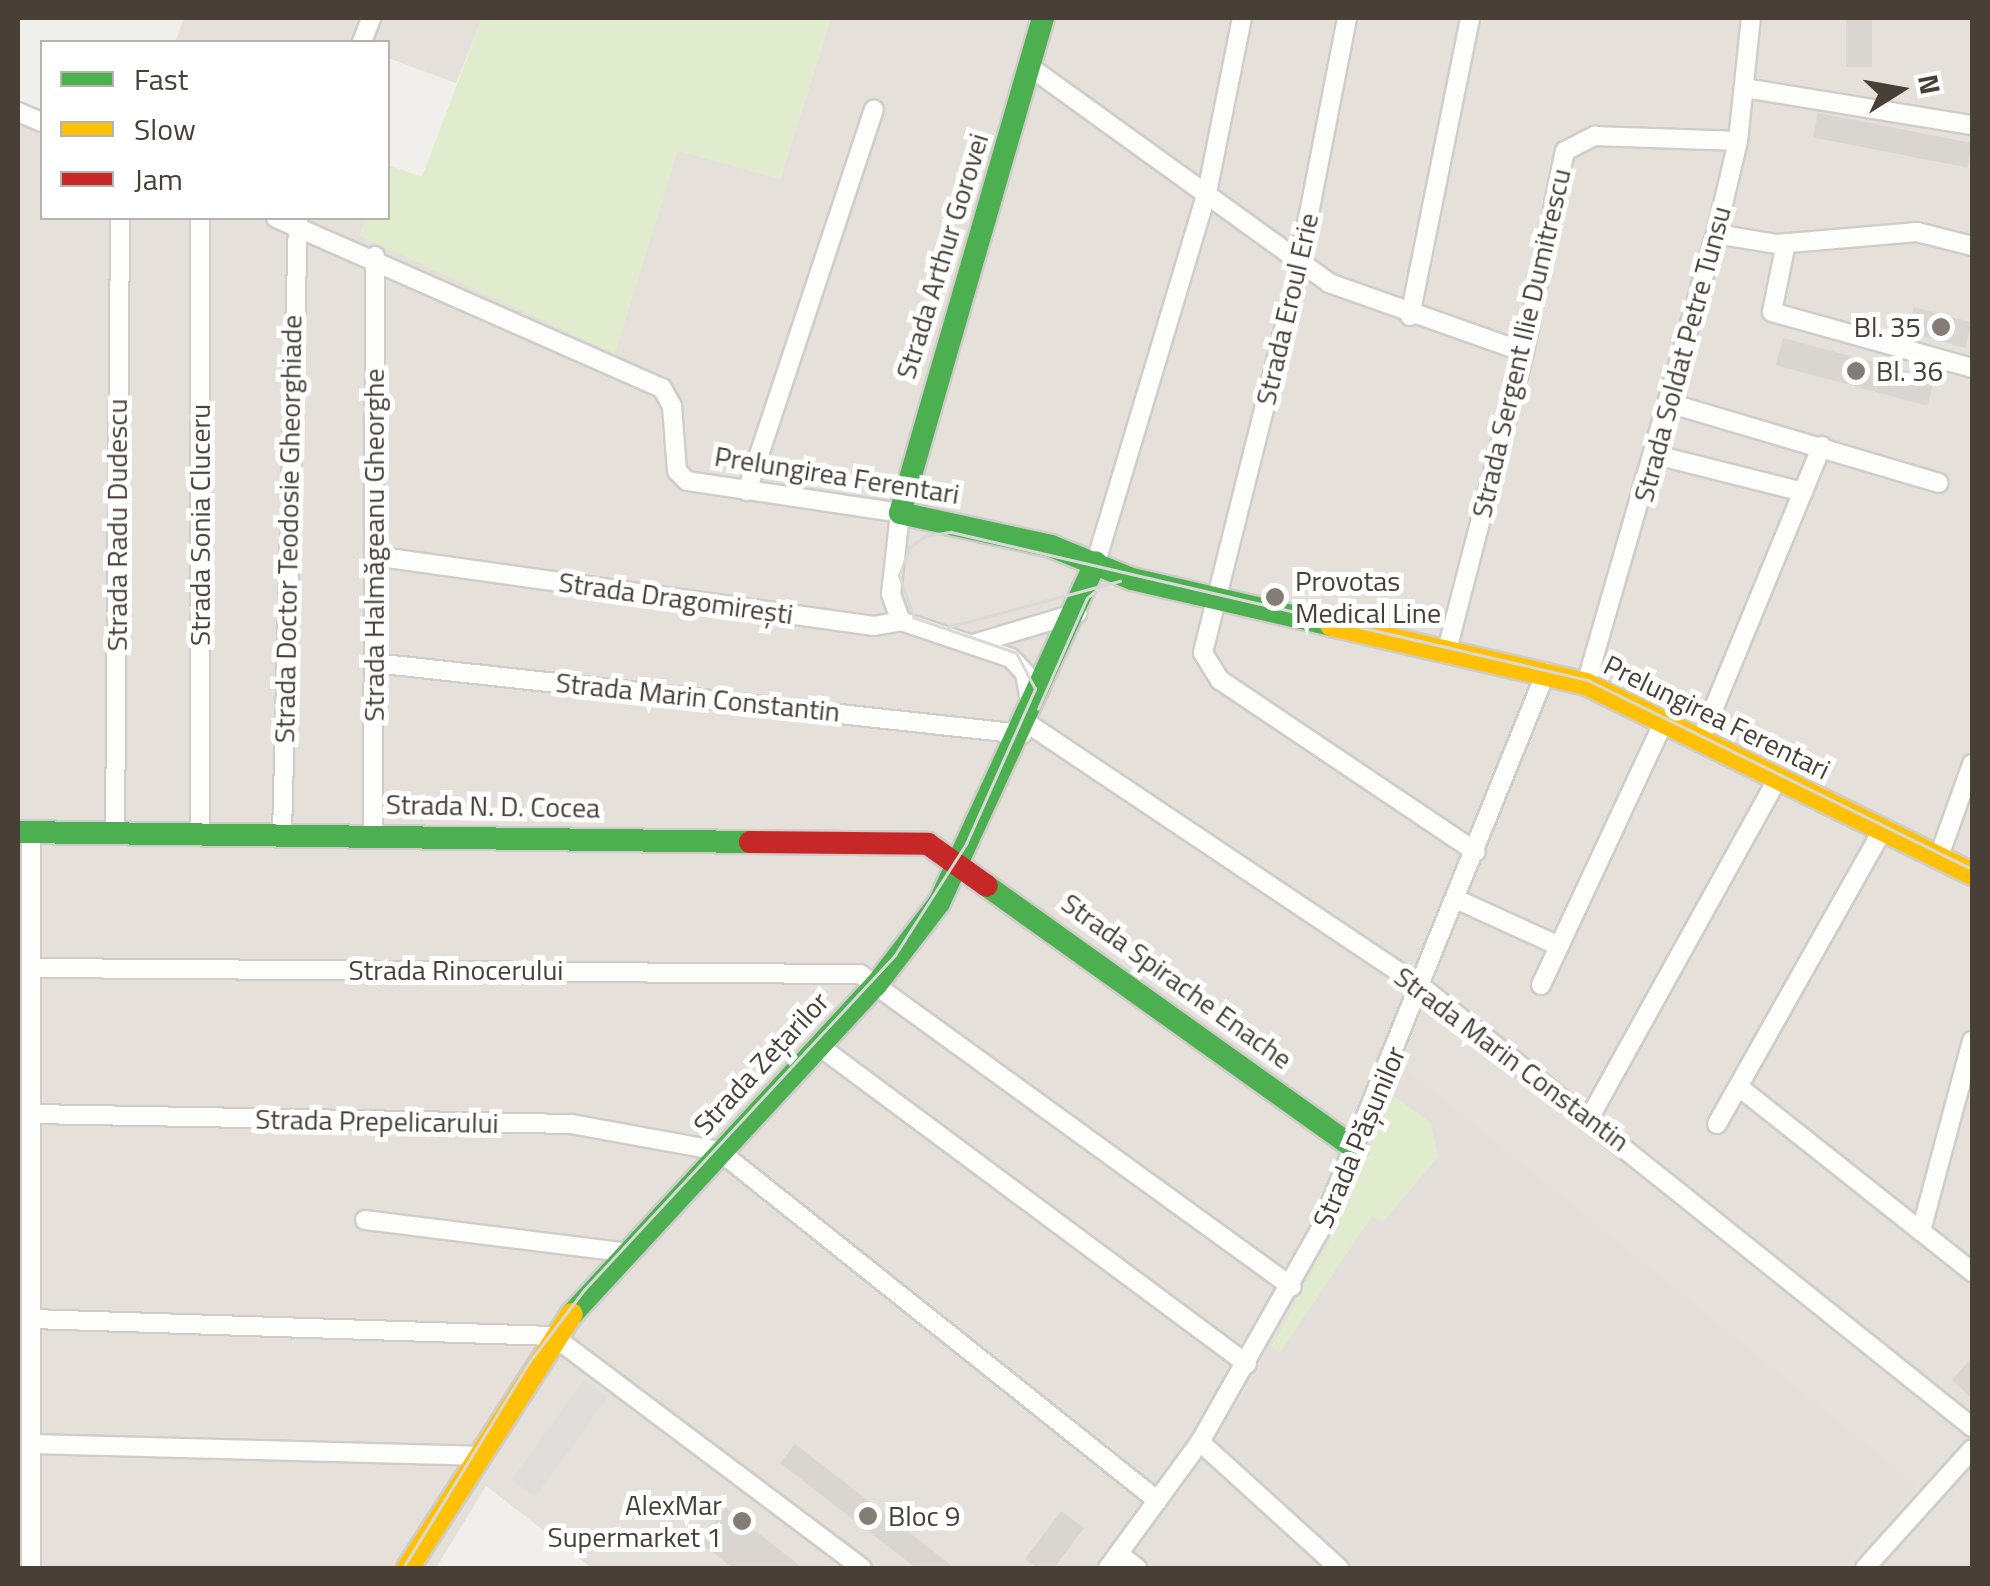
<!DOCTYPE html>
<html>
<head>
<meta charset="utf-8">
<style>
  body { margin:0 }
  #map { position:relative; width:1990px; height:1586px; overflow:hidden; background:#f1efec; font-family:"Titillium Web",sans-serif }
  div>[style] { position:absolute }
  .residential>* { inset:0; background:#e5e0d9 }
  .industrial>* { inset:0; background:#e4dfdb }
  .green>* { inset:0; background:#e1ebcd }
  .parking>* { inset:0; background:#e0dedb; transform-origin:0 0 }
  .building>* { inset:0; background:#d9d6d2; transform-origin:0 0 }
  .roads { filter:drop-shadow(2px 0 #cfcdc9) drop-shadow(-2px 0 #cfcdc9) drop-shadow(0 2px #cfcdc9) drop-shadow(0 -2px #cfcdc9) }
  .street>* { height:18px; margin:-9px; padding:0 9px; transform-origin:9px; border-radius:9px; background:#fdfdfc }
  .fast>* { height:22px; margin:-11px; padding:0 11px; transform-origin:11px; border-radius:11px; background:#4caf50 }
  .slow>* { height:22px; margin:-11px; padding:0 11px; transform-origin:11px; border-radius:11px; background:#ffc107 }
  .jam>* { height:22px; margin:-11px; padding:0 11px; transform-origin:11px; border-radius:11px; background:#c62828 }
  .tram>* { height:2.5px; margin:-1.25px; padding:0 1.25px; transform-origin:1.25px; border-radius:1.25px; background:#d9d9d8 }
  .dots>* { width:28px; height:28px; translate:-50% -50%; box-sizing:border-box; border:5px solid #fff; border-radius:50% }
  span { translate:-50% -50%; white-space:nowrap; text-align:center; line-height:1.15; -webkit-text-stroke:10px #fff; paint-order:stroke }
  .street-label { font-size:28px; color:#484037 }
  .poi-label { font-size:28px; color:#484037 }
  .right { translate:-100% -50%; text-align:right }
  .left { translate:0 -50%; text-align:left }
  .frame { position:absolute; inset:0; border:20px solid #484037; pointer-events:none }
  .legend { position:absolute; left:40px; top:40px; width:350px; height:180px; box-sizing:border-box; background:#fff; border:2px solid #b6b3af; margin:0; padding:12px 18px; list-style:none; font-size:30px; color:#484037 }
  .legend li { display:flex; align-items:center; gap:20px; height:50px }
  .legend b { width:50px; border:2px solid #b6b3af }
  .north { position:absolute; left:1850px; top:40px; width:100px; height:100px; -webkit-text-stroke:8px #fff; paint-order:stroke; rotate:79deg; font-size:28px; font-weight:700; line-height:40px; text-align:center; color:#484037 }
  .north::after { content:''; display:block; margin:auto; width:35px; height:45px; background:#484037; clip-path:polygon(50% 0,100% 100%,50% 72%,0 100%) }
</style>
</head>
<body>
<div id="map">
  <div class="residential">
    <i style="clip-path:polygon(184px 18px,482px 18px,456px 83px,388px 58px,388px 42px,175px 42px)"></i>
    <i style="clip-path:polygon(831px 18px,1972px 18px,1972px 1568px,592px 1568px,486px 1486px,436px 1568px,18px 1568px,18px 105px,42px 113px,42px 218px,366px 218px,360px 235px,374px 242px,678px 150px,780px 179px)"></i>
  </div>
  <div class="industrial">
    <i style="clip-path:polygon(1406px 1069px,1917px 1486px,1844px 1568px,1352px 1568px,1214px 1446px,1327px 1245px)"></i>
  </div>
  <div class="green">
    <i style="clip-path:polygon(482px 18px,831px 18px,780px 179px,678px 151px,615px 354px,360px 236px,366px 218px,388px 218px,388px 165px,422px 177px)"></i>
    <i style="clip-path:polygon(1393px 1095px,1431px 1123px,1438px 1157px,1383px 1222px,1372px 1216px,1280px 1353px,1271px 1347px,1327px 1245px)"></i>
  </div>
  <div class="parking">
    <i style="left:584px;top:1380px;width:29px;height:123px;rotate:36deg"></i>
  </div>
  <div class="building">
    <i style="left:1846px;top:18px;width:26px;height:49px"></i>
    <i style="left:1818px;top:113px;width:157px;height:25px;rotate:11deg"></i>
    <i style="left:1914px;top:307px;width:60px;height:26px;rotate:15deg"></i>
    <i style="left:1783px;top:338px;width:157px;height:28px;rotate:15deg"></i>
    <i style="clip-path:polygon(1972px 1357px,1972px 1399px,1952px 1380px)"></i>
    <i style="clip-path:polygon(795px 1444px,955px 1568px,916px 1568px,780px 1463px)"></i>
    <i style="clip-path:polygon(726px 1508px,803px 1568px,733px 1568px,699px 1542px)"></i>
    <i style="clip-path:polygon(1061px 1511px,1084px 1528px,1054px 1568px,1038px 1568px,1025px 1559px)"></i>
  </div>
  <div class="roads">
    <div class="street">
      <i style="left:1347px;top:18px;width:277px;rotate:101deg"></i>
      <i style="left:1294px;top:290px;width:374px;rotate:104.1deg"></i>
      <i style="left:1203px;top:653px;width:32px;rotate:58deg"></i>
      <i style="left:1220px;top:680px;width:308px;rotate:33.9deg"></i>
      <i style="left:362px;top:42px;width:26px;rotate:-69deg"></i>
      <i style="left:1030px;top:67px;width:369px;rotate:35.8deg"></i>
      <i style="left:1329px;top:283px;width:207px;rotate:19.5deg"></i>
      <i style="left:1745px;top:88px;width:230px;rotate:9.3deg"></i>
      <i style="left:18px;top:112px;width:26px;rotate:23deg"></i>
      <i style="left:200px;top:218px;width:615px;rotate:90deg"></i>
      <i style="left:276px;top:218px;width:422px;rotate:23.8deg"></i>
      <i style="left:662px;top:388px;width:21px;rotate:61deg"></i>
      <i style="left:672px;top:406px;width:65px;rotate:85.6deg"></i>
      <i style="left:677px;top:471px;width:14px;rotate:45deg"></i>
      <i style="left:687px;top:481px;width:215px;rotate:8.5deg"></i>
      <i style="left:900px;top:513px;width:81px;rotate:96.3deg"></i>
      <i style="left:891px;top:594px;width:29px;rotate:70deg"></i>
      <i style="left:901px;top:621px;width:116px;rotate:18.6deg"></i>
      <i style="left:1011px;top:658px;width:21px;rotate:47deg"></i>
      <i style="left:1025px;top:673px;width:27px;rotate:80deg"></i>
      <i style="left:1716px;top:234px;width:62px;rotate:9.3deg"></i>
      <i style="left:1777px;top:244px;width:141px;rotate:-4.9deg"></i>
      <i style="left:1917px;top:232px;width:57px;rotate:14.3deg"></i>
      <i style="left:1786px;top:243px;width:70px;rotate:101.5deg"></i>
      <i style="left:1772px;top:312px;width:208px;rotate:15.6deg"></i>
      <i style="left:1410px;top:316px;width:304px;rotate:-78.6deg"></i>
      <i style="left:1672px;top:404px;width:278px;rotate:16.5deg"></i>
      <i style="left:1656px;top:455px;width:152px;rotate:14.1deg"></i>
      <i style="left:747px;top:491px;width:402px;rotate:-71.6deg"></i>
      <i style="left:374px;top:556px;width:505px;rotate:7.97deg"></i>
      <i style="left:874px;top:626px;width:27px;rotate:-10deg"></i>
      <i style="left:1096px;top:562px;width:390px;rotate:-73.3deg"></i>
      <i style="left:1208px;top:188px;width:173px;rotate:-78.7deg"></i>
      <i style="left:973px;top:644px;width:109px;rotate:-16.6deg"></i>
      <i style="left:1447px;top:650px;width:308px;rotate:-75.5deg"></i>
      <i style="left:1524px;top:352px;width:205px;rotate:-78.5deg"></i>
      <i style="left:1565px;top:151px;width:34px;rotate:-27deg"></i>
      <i style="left:1595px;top:136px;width:143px;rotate:2deg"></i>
      <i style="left:374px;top:663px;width:652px;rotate:6.25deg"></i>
      <i style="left:1586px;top:684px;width:468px;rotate:-73.9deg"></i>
      <i style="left:1716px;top:234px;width:96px;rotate:-76.7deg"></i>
      <i style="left:1738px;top:141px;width:124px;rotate:-84deg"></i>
      <i style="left:1027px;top:723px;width:475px;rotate:33.8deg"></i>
      <i style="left:1422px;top:987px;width:704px;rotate:38.66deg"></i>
      <i style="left:1701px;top:739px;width:317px;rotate:-67.6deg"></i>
      <i style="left:115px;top:832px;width:614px;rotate:-89.53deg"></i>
      <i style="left:282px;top:834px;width:616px;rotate:-88.51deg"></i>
      <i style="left:373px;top:834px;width:578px;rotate:-89.8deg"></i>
      <i style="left:1938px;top:859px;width:101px;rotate:-70.3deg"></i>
      <i style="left:1458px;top:900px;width:111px;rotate:24.5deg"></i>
      <i style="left:32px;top:968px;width:828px;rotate:0.42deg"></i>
      <i style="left:860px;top:974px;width:533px;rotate:35.92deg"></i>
      <i style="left:1541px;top:985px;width:293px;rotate:-65deg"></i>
      <i style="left:819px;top:1046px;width:533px;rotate:36.61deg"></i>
      <i style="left:1739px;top:1087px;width:298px;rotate:38.4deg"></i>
      <i style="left:32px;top:1114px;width:539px;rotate:1.06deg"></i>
      <i style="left:571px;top:1124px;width:150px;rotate:10.3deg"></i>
      <i style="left:719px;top:1151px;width:561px;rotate:38.56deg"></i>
      <i style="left:1590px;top:1117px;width:386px;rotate:-61deg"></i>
      <i style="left:1717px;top:1124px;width:334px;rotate:-60.6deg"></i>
      <i style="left:365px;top:1220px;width:259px;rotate:7.1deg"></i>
      <i style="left:1921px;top:1231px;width:197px;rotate:-75deg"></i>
      <i style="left:32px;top:1319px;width:521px;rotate:1.87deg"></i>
      <i style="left:553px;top:1336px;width:386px;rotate:36.9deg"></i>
      <i style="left:1200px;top:1442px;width:188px;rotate:42.2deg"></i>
      <i style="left:31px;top:1444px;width:446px;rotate:1.5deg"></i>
      <i style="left:1119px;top:1554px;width:23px;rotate:38deg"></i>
      <i style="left:31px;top:1568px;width:736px;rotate:-90deg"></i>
      <i style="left:1108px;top:1568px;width:156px;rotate:-53.9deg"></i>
      <i style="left:1200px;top:1442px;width:241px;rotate:-60.5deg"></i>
      <i style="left:1319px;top:1232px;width:604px;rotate:-67.93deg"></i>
      <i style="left:1865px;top:1568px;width:160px;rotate:-48deg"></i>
    </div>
    <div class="fast">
      <i style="left:1043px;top:18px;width:515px;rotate:106.11deg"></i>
      <i style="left:900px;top:513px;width:155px;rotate:12.3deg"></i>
      <i style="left:1051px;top:546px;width:87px;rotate:22.2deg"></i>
      <i style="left:1132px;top:579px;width:204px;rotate:13deg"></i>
      <i style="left:18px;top:832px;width:732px;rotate:0.78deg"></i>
      <i style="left:987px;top:886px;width:453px;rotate:35.5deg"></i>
      <i style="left:572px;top:1314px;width:448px;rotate:-47.3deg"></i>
      <i style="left:876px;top:985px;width:103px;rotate:-52.5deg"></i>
      <i style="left:939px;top:903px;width:375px;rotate:-65.3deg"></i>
    </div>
    <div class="slow">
      <i style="left:1331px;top:625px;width:262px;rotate:13deg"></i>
      <i style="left:1586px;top:684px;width:430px;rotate:26.2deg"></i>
      <i style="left:408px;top:1568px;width:302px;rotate:-57.2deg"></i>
    </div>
    <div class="jam">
      <i style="left:750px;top:842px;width:178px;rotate:0.6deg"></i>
      <i style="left:928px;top:844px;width:72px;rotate:35.4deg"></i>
    </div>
  </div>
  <div class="tram">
    <i style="left:948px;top:627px;width:178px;rotate:-15deg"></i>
    <i style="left:1038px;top:709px;width:121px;rotate:-66.2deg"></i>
    <i style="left:1087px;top:598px;width:23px;rotate:-40deg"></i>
    <i style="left:403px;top:1568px;width:243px;rotate:-58.5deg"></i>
    <i style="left:530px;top:1361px;width:89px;rotate:-52.7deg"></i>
    <i style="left:584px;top:1290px;width:457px;rotate:-47.1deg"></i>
    <i style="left:895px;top:955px;width:132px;rotate:-57.4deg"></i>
    <i style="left:966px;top:844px;width:170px;rotate:-66deg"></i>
    <i style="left:1035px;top:689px;width:41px;rotate:-117.8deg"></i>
    <i style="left:1016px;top:653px;width:108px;rotate:-161.1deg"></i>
    <i style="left:914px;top:618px;width:45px;rotate:-109.7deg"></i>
    <i style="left:899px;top:576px;width:30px;rotate:-70deg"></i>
    <i style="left:909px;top:548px;width:20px;rotate:-37deg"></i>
    <i style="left:925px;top:536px;width:26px;rotate:-9deg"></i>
    <i style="left:951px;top:532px;width:654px;rotate:13.08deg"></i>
    <i style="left:1588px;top:680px;width:428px;rotate:26.2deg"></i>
  </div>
  <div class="dots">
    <i style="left:1941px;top:327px;background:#837d76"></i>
    <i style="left:1856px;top:371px;background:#837d76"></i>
    <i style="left:1275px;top:597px;background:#837d76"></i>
    <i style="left:868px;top:1516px;background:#837d76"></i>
    <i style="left:742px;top:1521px;background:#837d76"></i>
  </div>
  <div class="street-label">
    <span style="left:942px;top:256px;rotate:-73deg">Strada Arthur Gorovei</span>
    <span style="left:1287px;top:309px;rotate:-77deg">Strada Eroul Erie</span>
    <span style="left:1521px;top:343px;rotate:-77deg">Strada Sergent Ilie Dumitrescu</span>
    <span style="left:1682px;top:354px;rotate:-75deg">Strada Soldat Petre Tunsu</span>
    <span style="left:837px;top:475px;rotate:9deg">Prelungirea Ferentari</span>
    <span style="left:117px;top:525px;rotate:-90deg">Strada Radu Dudescu</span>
    <span style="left:200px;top:525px;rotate:-90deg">Strada Sonia Cluceru</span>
    <span style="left:288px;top:529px;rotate:-89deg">Strada Doctor Teodosie Gheorghiade</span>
    <span style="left:374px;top:545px;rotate:-90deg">Strada Halmăgeanu Gheorghe</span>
    <span style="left:676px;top:598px;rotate:8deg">Strada Dragomirești</span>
    <span style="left:698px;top:697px;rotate:6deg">Strada Marin Constantin</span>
    <span style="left:1717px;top:717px;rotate:26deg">Prelungirea Ferentari</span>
    <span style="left:493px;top:806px;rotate:1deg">Strada N. D. Cocea</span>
    <span style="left:456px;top:970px">Strada Rinocerului</span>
    <span style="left:1177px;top:981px;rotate:36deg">Strada Spirache Enache</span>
    <span style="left:1512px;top:1059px;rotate:37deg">Strada Marin Constantin</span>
    <span style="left:761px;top:1063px;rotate:-47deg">Strada Zețarilor</span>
    <span style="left:377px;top:1121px;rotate:1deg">Strada Prepelicarului</span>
    <span style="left:1359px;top:1137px;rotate:-67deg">Strada Pășunilor</span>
  </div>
  <div class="poi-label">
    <span class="right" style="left:1921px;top:327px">Bl. 35</span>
    <span class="left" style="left:1876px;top:371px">Bl. 36</span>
    <span class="left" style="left:1295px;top:597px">Provotas<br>Medical Line</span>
    <span class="right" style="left:722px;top:1521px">AlexMar<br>Supermarket 1</span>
    <span class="left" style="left:888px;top:1516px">Bloc 9</span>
  </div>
  <div class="frame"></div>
  <ul class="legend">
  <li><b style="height:12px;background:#4caf50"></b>Fast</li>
  <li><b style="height:12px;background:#ffc107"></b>Slow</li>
  <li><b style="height:12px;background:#c62828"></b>Jam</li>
  </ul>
  <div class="north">N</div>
</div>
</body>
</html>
